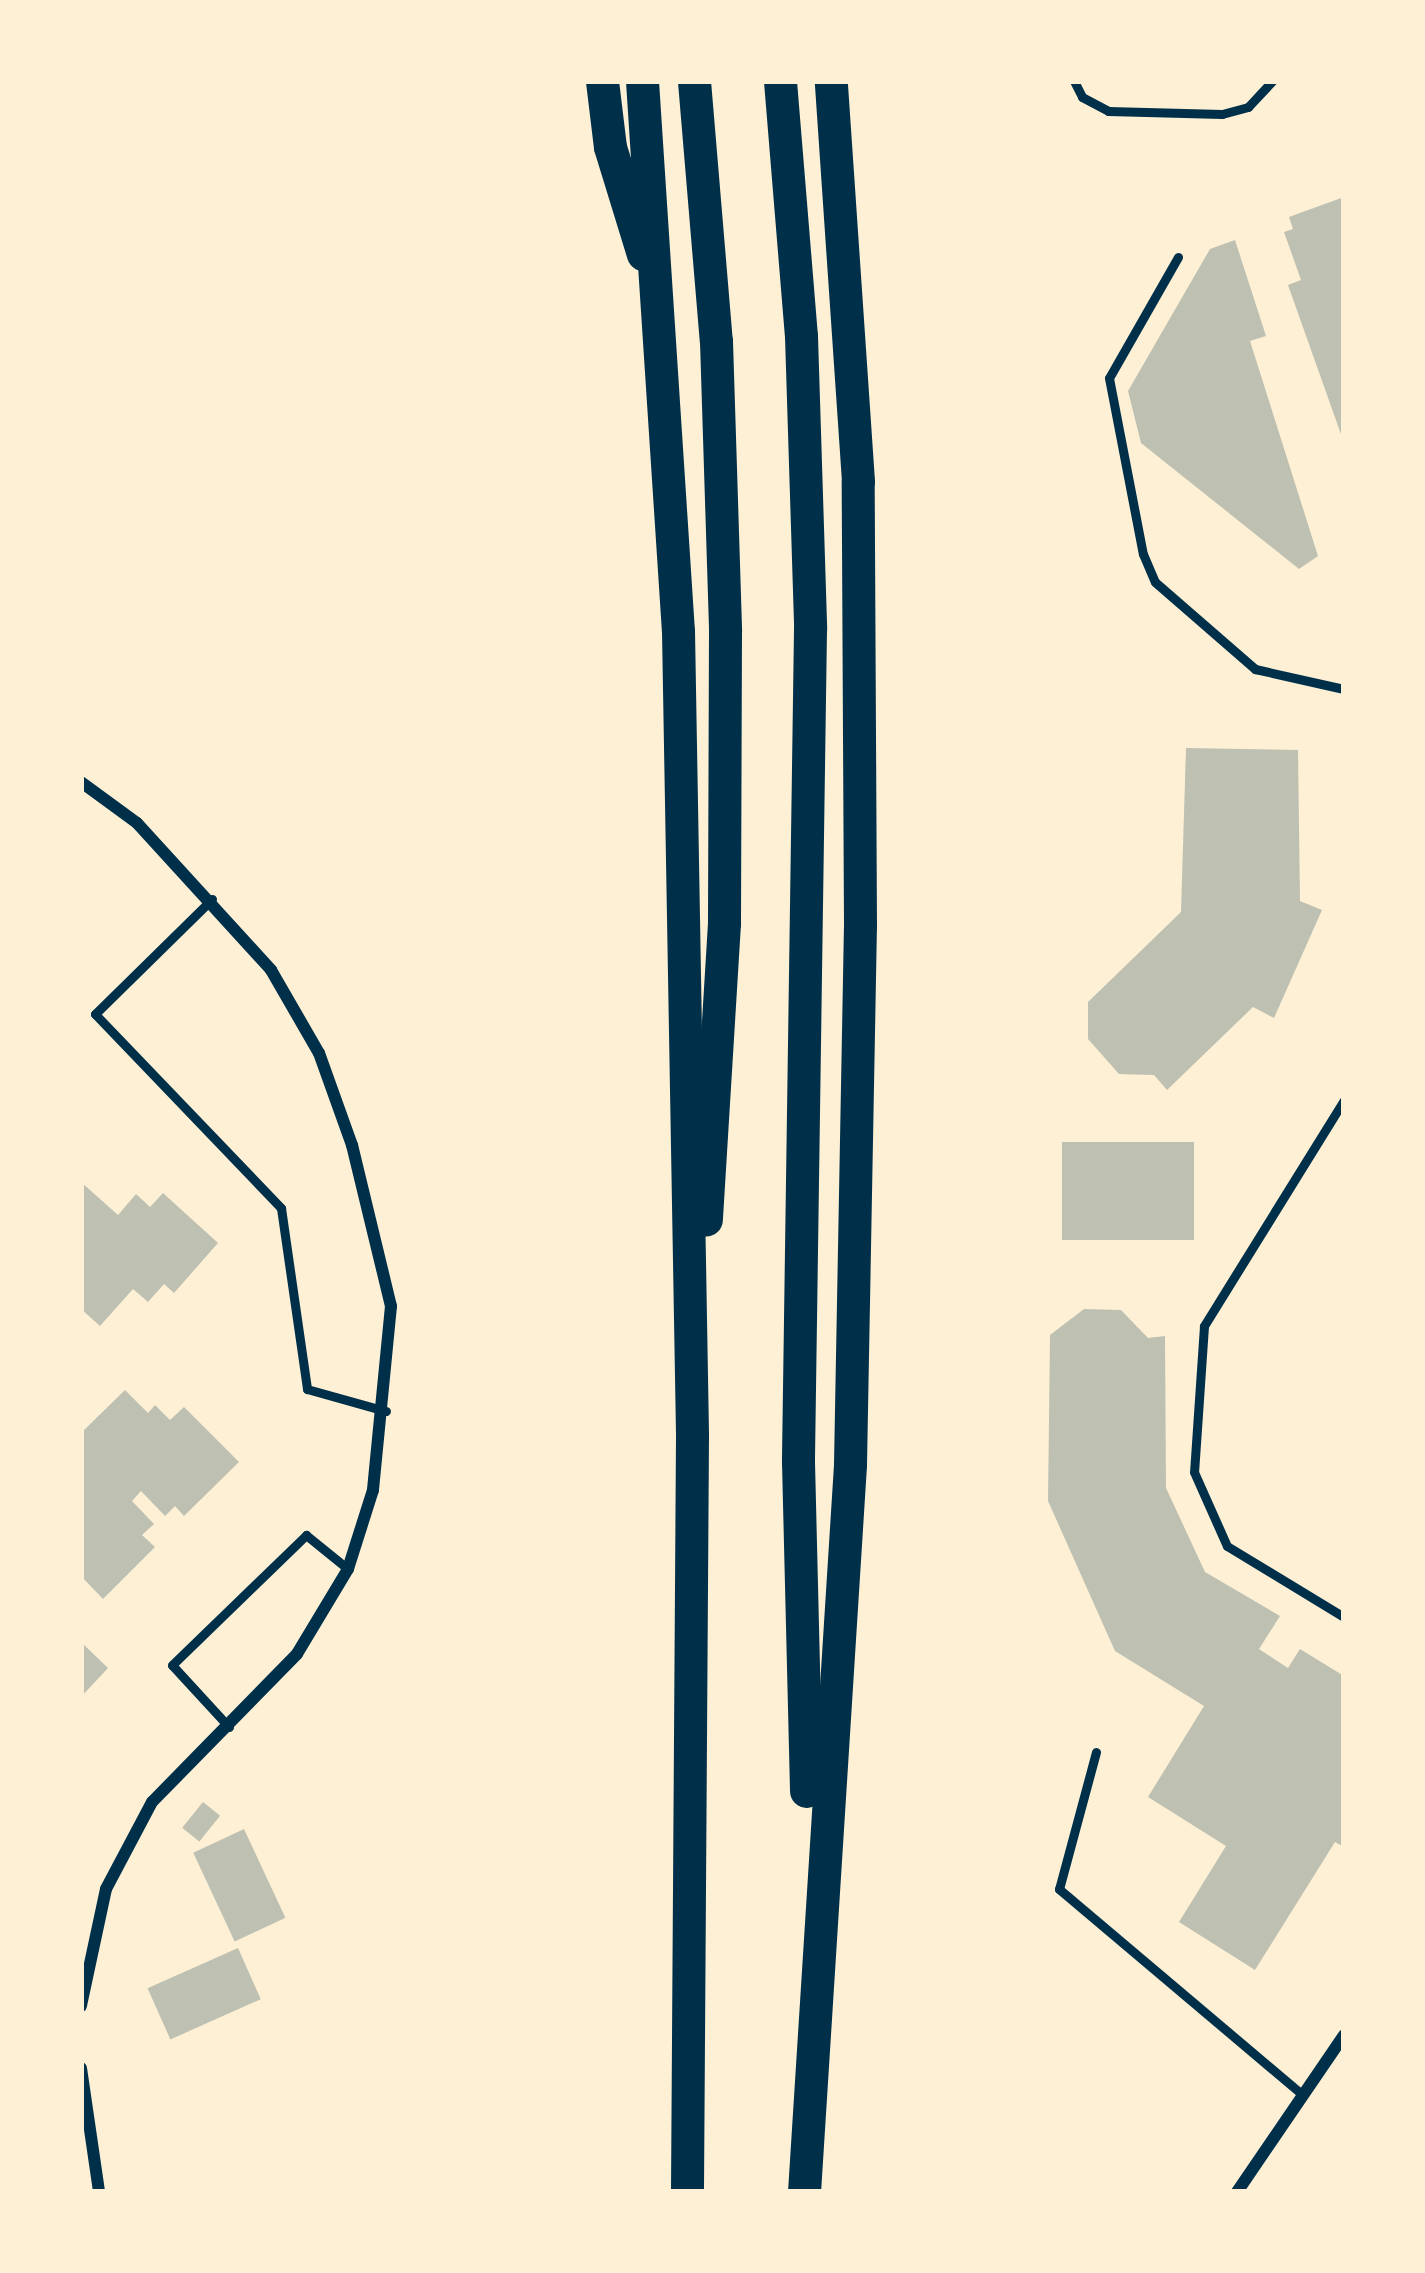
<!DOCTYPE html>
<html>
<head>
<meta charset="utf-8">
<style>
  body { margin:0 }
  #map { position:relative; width:1425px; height:2273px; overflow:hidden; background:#fdf0d5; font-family:"Source Sans 3",sans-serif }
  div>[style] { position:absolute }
  .building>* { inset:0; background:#bec0b2; transform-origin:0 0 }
  .service>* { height:9px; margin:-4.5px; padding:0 4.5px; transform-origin:4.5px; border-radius:4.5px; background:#003049 }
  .minor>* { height:12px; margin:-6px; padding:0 6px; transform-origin:6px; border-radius:6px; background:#003049 }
  .motorway>* { height:33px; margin:-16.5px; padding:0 16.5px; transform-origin:16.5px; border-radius:16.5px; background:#003049 }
  span { translate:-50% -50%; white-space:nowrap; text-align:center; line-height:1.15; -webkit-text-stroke:9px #fdf0d5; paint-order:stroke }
  .frame { position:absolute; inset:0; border:84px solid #fdf0d5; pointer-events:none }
</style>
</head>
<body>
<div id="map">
  <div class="building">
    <i style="clip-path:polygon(1344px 197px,1344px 440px,1343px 440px,1288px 285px,1301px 280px,1284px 232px,1293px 229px,1289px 217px)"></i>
    <i style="clip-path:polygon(1235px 240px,1266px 336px,1250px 341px,1318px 556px,1299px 569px,1141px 443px,1128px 391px,1210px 249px)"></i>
    <i style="clip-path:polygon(1186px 748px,1298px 750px,1300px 901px,1322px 910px,1274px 1018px,1253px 1007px,1167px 1090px,1154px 1075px,1119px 1074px,1088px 1039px,1088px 1002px,1181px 912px)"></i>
    <i style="left:1062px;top:1142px;width:132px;height:98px"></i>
    <i style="clip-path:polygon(81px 1182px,118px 1215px,136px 1194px,150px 1207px,163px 1193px,218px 1243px,174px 1293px,164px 1284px,148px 1302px,133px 1289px,100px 1326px,81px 1309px)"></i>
    <i style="clip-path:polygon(1084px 1309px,1121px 1310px,1148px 1338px,1165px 1336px,1166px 1488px,1205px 1572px,1280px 1616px,1259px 1649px,1288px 1668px,1300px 1649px,1344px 1676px,1344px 1847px,1335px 1842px,1255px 1970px,1179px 1922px,1226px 1846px,1148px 1797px,1204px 1706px,1115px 1651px,1048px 1501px,1050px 1335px)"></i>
    <i style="clip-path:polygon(125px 1390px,148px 1413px,155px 1405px,170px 1420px,184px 1407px,239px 1462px,184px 1516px,175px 1506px,165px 1516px,141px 1491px,132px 1501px,154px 1524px,142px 1535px,155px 1547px,103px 1599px,81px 1576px,81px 1433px)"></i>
    <i style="clip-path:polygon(81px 1642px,108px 1668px,81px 1697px)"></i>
    <i style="left:203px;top:1802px;width:22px;height:33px;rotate:39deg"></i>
    <i style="left:244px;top:1829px;width:98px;height:56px;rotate:65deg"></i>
    <i style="left:238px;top:1948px;width:56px;height:99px;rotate:66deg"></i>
  </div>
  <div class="service">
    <i style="left:1074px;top:81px;width:18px;rotate:63deg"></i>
    <i style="left:1082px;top:97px;width:30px;rotate:28deg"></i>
    <i style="left:1108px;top:111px;width:114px;rotate:1.5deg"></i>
    <i style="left:1222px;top:114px;width:27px;rotate:-15deg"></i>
    <i style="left:1248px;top:107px;width:35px;rotate:-47deg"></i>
    <i style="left:1178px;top:257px;width:139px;rotate:119.7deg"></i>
    <i style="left:1109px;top:378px;width:179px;rotate:79.1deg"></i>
    <i style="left:1143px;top:554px;width:30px;rotate:67deg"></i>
    <i style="left:1155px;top:582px;width:133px;rotate:41deg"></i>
    <i style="left:1255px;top:669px;width:91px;rotate:12.7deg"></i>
    <i style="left:212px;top:899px;width:164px;rotate:135.5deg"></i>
    <i style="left:95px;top:1014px;width:269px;rotate:46.2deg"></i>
    <i style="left:281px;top:1208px;width:183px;rotate:81.8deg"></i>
    <i style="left:307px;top:1389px;width:82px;rotate:15.6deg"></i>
    <i style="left:1344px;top:1100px;width:266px;rotate:121.8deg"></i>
    <i style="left:1204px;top:1326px;width:146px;rotate:93.9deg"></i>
    <i style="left:1194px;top:1472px;width:81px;rotate:66deg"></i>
    <i style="left:1227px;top:1546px;width:137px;rotate:31.3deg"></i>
    <i style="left:229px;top:1727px;width:84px;rotate:-132.6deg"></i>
    <i style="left:172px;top:1665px;width:187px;rotate:-44.1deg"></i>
    <i style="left:306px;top:1535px;width:54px;rotate:39deg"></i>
    <i style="left:1096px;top:1752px;width:142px;rotate:105.1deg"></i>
    <i style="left:1059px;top:1889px;width:319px;rotate:40.2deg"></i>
  </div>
  <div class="minor">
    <i style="left:81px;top:782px;width:69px;rotate:36.2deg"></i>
    <i style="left:137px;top:823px;width:199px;rotate:47.6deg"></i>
    <i style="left:271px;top:970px;width:96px;rotate:60deg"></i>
    <i style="left:319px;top:1053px;width:98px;rotate:70.3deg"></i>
    <i style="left:352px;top:1145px;width:166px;rotate:76.4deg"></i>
    <i style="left:391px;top:1306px;width:185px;rotate:95.6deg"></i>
    <i style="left:373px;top:1490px;width:83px;rotate:107.6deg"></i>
    <i style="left:348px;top:1569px;width:99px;rotate:121deg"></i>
    <i style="left:297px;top:1654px;width:207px;rotate:134.4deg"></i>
    <i style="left:152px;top:1802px;width:98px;rotate:117.9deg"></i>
    <i style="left:106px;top:1889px;width:120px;rotate:102.1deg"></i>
    <i style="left:81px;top:2068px;width:125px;rotate:81.7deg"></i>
    <i style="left:1237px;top:2192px;width:190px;rotate:-55.7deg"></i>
  </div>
  <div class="motorway">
    <i style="left:602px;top:81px;width:66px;rotate:83.1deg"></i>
    <i style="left:610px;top:147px;width:112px;rotate:72.9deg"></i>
    <i style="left:642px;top:81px;width:551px;rotate:86.26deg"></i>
    <i style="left:678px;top:631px;width:805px;rotate:89deg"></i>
    <i style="left:692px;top:1436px;width:756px;rotate:90.38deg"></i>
    <i style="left:694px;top:81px;width:261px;rotate:85.2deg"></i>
    <i style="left:716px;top:341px;width:290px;rotate:88.2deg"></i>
    <i style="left:725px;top:631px;width:292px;rotate:90.2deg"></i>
    <i style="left:724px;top:923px;width:297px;rotate:93.5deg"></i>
    <i style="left:780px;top:81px;width:256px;rotate:85.3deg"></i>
    <i style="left:801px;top:336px;width:293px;rotate:88.2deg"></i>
    <i style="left:810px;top:629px;width:833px;rotate:90.83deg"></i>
    <i style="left:798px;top:1462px;width:329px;rotate:88.6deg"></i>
    <i style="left:804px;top:2192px;width:729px;rotate:-86.38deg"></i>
    <i style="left:850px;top:1464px;width:539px;rotate:-88.94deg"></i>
    <i style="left:860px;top:925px;width:444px;rotate:-90.3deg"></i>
    <i style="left:858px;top:481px;width:401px;rotate:-93.9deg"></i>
  </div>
  <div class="frame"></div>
</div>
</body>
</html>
